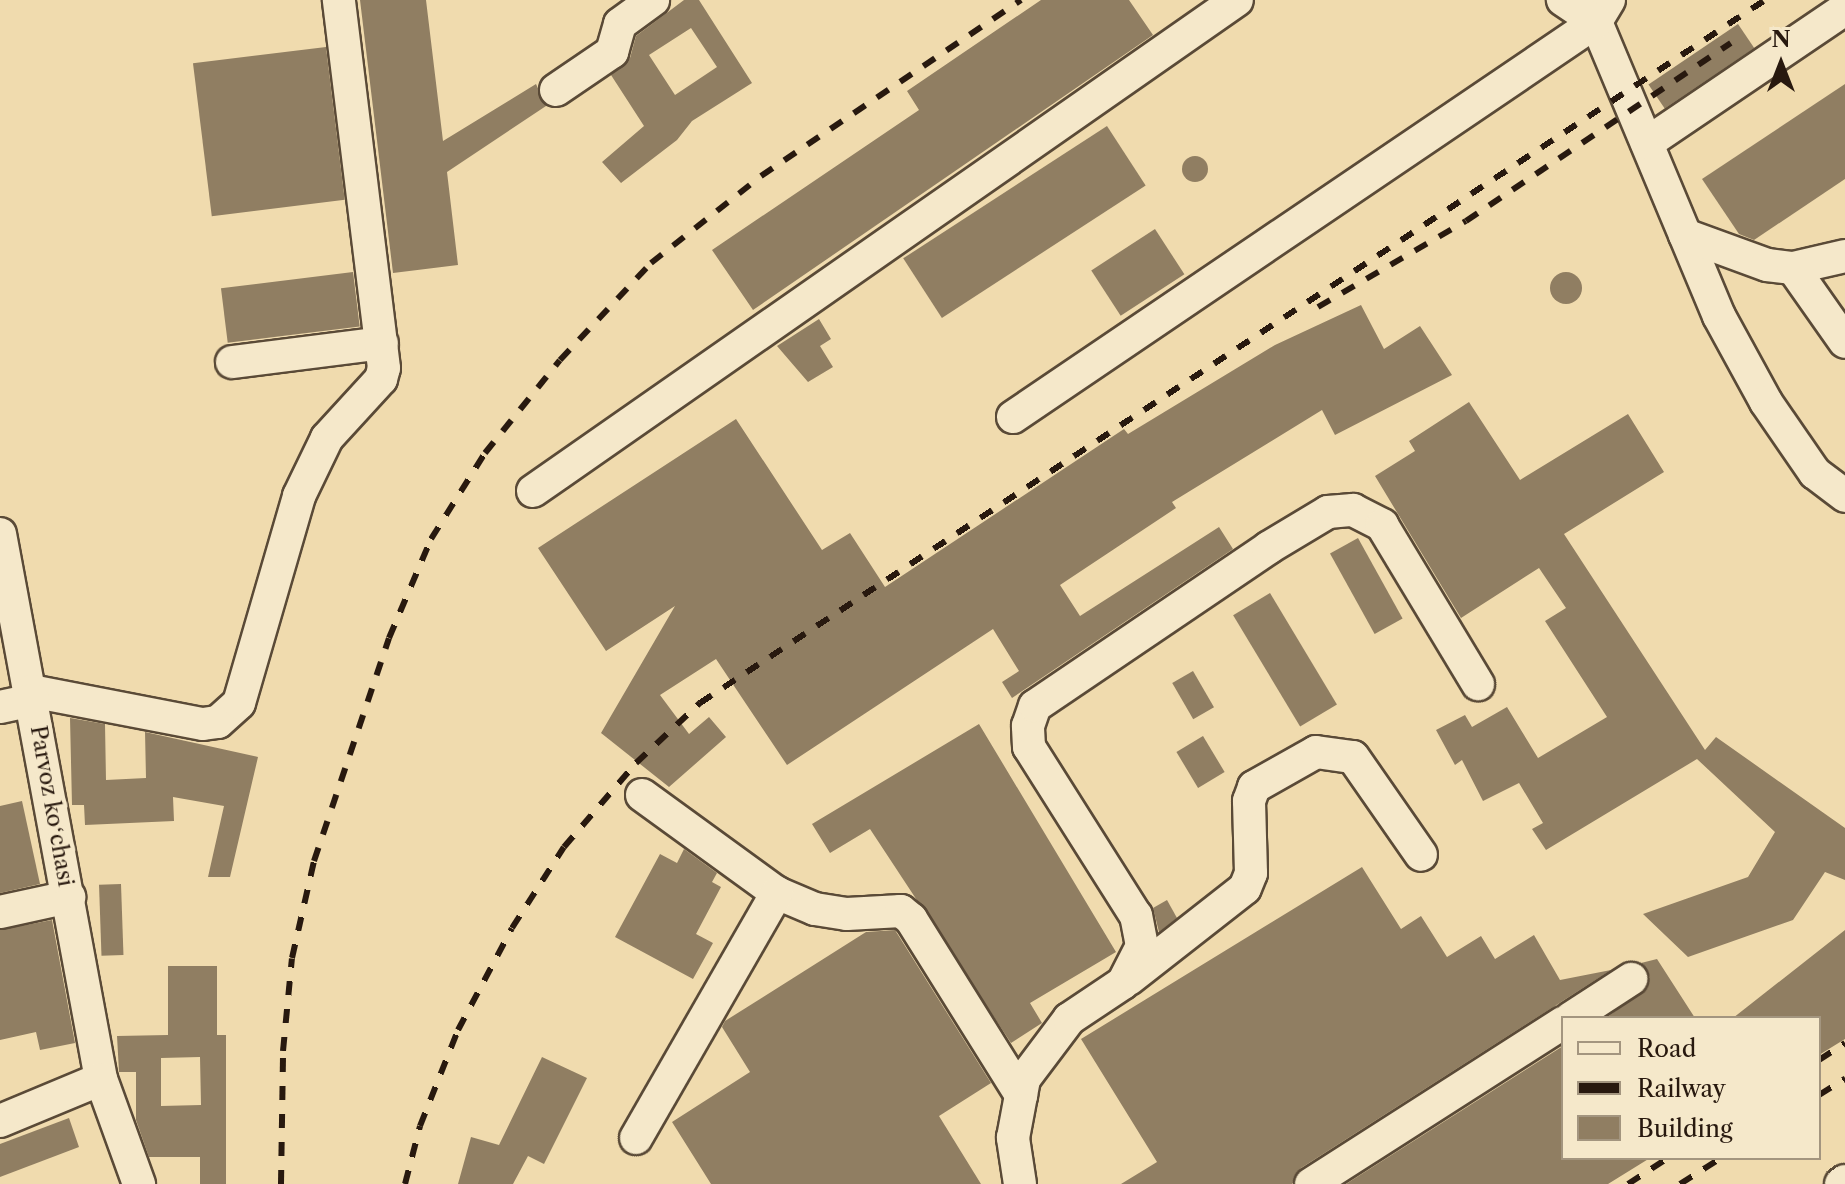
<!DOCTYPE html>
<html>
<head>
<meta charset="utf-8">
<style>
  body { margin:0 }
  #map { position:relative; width:1845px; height:1184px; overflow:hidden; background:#f0dbae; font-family:"Libre Caslon Text",serif }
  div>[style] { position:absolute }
  .building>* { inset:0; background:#907e62; transform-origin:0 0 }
  .round { border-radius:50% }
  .roads { filter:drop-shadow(2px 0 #5a4a37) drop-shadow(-2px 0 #5a4a37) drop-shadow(0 2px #5a4a37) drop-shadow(0 -2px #5a4a37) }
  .minor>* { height:32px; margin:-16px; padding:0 16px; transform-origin:16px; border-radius:16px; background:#f5e8ca }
  .rail>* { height:6px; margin-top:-3px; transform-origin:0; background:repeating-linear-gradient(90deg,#28190f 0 14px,transparent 0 28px) }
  span { translate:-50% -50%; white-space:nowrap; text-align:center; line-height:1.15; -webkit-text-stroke:8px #f5e8ca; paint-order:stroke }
  .street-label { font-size:22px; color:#28190f }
  .legend { position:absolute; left:1561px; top:1016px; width:260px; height:144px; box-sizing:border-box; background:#f5e8ca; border:2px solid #a3957f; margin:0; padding:10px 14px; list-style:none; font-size:24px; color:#28190f }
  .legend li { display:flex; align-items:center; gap:16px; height:40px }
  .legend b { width:40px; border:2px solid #a3957f }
  .north { position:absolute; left:1741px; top:24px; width:80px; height:80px; -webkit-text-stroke:6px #f5e8ca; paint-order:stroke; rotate:0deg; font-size:22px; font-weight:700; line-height:32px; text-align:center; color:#28190f }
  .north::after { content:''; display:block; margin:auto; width:28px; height:36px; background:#28190f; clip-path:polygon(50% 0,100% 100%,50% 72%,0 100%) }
</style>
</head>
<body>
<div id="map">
  <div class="building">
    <i style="clip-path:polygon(360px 0,426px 0,443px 141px,536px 84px,546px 106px,447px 172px,458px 265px,393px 273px)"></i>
    <i style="clip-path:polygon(evenodd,684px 0,699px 0,752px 83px,692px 121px,677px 140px,621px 183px,602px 162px,644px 126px,611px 75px,630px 58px,636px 36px,684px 0,691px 28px,717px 67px,675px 95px,649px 55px,691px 28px)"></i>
    <i style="clip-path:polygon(1041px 0,1129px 0,1153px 35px,753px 310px,712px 250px,919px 110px,907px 91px)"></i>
    <i style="left:1738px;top:24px;width:29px;height:108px;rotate:56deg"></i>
    <i style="left:326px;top:47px;width:154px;height:134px;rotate:83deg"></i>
    <i style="clip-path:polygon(1845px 84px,1845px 179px,1754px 240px,1739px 234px,1702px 179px)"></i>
    <i style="left:1107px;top:126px;width:71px;height:243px;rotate:57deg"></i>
    <i class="round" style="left:1182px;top:156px;width:26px;height:26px"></i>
    <i style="left:1155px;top:229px;width:54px;height:76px;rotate:57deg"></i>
    <i class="round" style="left:1550px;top:272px;width:32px;height:32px"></i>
    <i style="left:353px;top:272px;width:55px;height:133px;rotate:83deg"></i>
    <i style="clip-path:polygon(1361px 305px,1384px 349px,1420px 326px,1452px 375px,1335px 435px,1322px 410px,1172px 502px,1176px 508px,1060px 585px,1080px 616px,1219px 527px,1233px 549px,1012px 698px,1002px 682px,1019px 671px,993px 629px,787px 765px,716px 659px,660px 695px,689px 734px,709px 717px,726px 737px,669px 787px,601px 733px,675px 606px,606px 651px,538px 548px,736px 419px,822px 550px,850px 533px,885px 587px,1124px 429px,1128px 434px,1275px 345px)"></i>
    <i style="clip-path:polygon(819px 319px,831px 339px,820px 346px,833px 367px,808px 382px,777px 346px)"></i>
    <i style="clip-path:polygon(1469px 402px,1520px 480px,1628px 414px,1664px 472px,1564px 534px,1705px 750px,1716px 737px,1845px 828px,1845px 880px,1825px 872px,1793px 920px,1688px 957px,1643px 914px,1748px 877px,1775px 832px,1697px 759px,1546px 850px,1532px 829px,1543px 823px,1519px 783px,1483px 801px,1462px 760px,1455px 765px,1436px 730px,1465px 715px,1472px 727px,1507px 707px,1538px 758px,1607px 717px,1545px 621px,1566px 608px,1539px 568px,1461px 618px,1375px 476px,1415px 451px,1409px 441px)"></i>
    <i style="left:1358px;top:538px;width:92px;height:32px;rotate:61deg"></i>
    <i style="left:1270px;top:593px;width:130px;height:43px;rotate:59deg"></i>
    <i style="left:1193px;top:671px;width:42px;height:24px;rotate:60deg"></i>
    <i style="clip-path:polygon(70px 718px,105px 724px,106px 780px,146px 778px,145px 732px,258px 757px,230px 877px,208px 877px,224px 806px,173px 797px,174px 821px,85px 825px,84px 805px,72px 805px)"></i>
    <i style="clip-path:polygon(979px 724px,1116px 952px,1030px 1003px,1042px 1023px,1011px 1043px,870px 829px,830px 853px,812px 824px)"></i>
    <i style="left:1203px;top:736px;width:42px;height:31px;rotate:59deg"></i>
    <i style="clip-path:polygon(22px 801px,40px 884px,0 893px,0 806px)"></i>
    <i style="clip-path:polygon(684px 849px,717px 873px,712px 882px,721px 887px,696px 934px,713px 943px,693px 979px,615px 937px,660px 854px,677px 863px)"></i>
    <i style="clip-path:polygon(1362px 867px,1401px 929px,1421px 916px,1447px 957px,1481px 936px,1495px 959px,1534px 935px,1560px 980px,1611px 970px,1301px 1168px,1292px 1184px,1121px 1184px,1157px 1162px,1081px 1039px)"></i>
    <i style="left:121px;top:884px;width:71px;height:22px;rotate:88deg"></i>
    <i style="clip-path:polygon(1167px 900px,1177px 918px,1159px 932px,1153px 908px)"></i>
    <i style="clip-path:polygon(52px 920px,75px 1043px,40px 1050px,36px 1032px,0 1040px,0 930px)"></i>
    <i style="clip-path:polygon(895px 930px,991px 1083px,939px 1116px,981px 1184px,711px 1184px,672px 1122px,750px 1072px,722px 1027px,725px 1021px,866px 932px)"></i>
    <i style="clip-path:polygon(1845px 930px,1845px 1039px,1819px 1055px,1819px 1018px,1733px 1018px)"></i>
    <i style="clip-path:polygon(1657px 959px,1695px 1018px,1606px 1018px,1647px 988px,1650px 977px,1641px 963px)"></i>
    <i style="clip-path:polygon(evenodd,168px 966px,217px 966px,217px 1035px,226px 1035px,226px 1184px,200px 1184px,200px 1157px,149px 1157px,136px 1120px,136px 1072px,119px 1072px,117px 1036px,168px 1035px,168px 966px,200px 1057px,201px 1105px,161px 1106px,161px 1058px,200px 1057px)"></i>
    <i style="clip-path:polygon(1563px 1046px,1563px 1158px,1650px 1158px,1608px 1184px,1346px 1184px)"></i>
    <i style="clip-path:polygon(542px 1057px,587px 1078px,544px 1164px,528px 1156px,513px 1184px,458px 1184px,471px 1137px,499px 1145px)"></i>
    <i style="clip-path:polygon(69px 1118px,79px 1147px,0 1177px,0 1144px)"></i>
  </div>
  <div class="roads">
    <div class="minor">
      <i style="left:1609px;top:0;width:26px;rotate:121deg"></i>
      <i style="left:1596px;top:22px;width:319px;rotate:67.3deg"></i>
      <i style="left:1719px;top:316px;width:98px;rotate:61.3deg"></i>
      <i style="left:1766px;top:402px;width:86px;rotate:55.4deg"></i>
      <i style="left:1815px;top:473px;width:38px;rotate:37deg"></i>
      <i style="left:556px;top:90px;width:68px;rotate:-34.2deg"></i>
      <i style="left:612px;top:52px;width:29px;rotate:-74deg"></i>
      <i style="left:620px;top:24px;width:41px;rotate:-36deg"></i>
      <i style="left:1647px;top:143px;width:239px;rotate:-34.1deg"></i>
      <i style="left:1685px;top:235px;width:87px;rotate:20.1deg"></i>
      <i style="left:1767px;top:265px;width:26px;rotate:7deg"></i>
      <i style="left:1793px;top:268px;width:53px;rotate:-13deg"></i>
      <i style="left:1793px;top:268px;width:90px;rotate:54.9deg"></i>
      <i style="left:232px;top:362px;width:151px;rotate:-7.2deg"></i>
      <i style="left:1013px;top:417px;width:704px;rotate:-34.12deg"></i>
      <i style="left:1596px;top:22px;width:40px;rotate:-146deg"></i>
      <i style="left:533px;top:491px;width:858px;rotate:-34.89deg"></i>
      <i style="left:0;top:534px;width:554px;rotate:79.5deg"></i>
      <i style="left:101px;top:1079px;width:112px;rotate:70.1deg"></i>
      <i style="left:31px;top:691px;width:175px;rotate:10.9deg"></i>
      <i style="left:203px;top:724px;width:15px;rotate:-8deg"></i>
      <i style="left:218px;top:722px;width:28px;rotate:-42deg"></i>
      <i style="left:239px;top:703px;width:216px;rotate:-73.8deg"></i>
      <i style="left:299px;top:496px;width:64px;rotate:-64.2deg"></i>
      <i style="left:327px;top:438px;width:80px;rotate:-47.5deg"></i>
      <i style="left:381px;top:379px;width:11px;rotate:-75deg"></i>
      <i style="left:384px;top:368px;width:371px;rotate:-97deg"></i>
      <i style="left:0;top:707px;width:34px;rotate:-12deg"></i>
      <i style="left:642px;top:795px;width:167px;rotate:36deg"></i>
      <i style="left:777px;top:893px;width:41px;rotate:22.8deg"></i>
      <i style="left:815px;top:909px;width:32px;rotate:9deg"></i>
      <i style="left:847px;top:914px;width:54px;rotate:-3.2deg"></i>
      <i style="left:901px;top:911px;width:13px;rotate:39deg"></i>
      <i style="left:911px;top:919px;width:208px;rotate:58deg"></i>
      <i style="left:0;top:912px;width:71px;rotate:-12.3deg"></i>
      <i style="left:1129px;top:979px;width:147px;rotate:-38.1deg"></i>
      <i style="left:1245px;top:888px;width:16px;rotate:-68deg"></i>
      <i style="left:1251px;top:873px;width:72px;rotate:-91.6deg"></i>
      <i style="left:1249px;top:801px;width:15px;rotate:-70deg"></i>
      <i style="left:1254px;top:787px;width:71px;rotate:-29.4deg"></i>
      <i style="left:1316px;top:752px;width:37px;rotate:8deg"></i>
      <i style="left:1353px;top:757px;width:119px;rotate:55.2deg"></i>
      <i style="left:1571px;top:1018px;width:72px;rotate:-33deg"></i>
      <i style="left:0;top:1121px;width:109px;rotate:-22.6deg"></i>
      <i style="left:636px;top:1138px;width:283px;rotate:-60.1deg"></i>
      <i style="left:1020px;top:1184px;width:47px;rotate:-98.7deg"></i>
      <i style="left:1013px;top:1138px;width:60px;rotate:-79.4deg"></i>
      <i style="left:1024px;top:1079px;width:75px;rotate:-53.1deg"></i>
      <i style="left:1069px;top:1019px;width:65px;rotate:-33.7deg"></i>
      <i style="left:1123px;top:983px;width:42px;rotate:-62.8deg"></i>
      <i style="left:1142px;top:946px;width:31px;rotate:-101deg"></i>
      <i style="left:1136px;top:916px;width:200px;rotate:-122.3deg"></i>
      <i style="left:1029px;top:747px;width:21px;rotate:-93deg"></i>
      <i style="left:1028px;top:726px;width:21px;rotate:-71deg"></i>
      <i style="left:1035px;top:706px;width:282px;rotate:-34.1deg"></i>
      <i style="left:1268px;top:548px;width:70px;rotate:-31deg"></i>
      <i style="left:1328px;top:512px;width:25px;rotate:-5deg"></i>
      <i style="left:1353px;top:510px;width:33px;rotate:27deg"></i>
      <i style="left:1382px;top:525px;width:186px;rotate:58.9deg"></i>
      <i style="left:1311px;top:1184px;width:299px;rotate:-32.6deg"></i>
      <i style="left:1841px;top:1184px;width:5px;rotate:-37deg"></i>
    </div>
  </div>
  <div class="rail">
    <i style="left:1318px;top:307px;width:171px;rotate:-30.2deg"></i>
    <i style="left:1466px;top:221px;width:319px;rotate:-33.9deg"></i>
    <i style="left:1819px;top:1060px;width:31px;rotate:-33deg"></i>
    <i style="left:1819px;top:1095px;width:31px;rotate:-32deg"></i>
    <i style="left:281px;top:1184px;width:133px;rotate:-89.1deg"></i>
    <i style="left:283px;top:1051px;width:93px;rotate:-84.5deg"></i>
    <i style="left:292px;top:958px;width:99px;rotate:-77.2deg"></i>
    <i style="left:314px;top:861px;width:235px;rotate:-71.4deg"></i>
    <i style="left:389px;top:638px;width:108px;rotate:-67deg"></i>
    <i style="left:431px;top:539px;width:102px;rotate:-57.9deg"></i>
    <i style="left:485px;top:453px;width:119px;rotate:-51.1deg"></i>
    <i style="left:560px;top:360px;width:133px;rotate:-46.8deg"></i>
    <i style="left:651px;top:263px;width:140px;rotate:-38.3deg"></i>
    <i style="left:761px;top:176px;width:314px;rotate:-34.1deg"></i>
    <i style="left:405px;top:1184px;width:60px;rotate:-75.5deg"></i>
    <i style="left:420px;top:1126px;width:103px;rotate:-68.4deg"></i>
    <i style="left:458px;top:1030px;width:115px;rotate:-62.1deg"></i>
    <i style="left:512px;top:928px;width:96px;rotate:-57.3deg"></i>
    <i style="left:564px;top:847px;width:111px;rotate:-49.4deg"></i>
    <i style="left:636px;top:763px;width:88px;rotate:-43.2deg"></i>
    <i style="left:700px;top:703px;width:1276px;rotate:-33.43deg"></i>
    <i style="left:1628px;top:1184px;width:48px;rotate:-33deg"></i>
    <i style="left:1680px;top:1184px;width:49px;rotate:-32.4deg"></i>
  </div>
  <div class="street-label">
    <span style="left:52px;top:806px;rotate:80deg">Parvoz koʻchasi</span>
  </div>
  <ul class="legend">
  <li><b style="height:10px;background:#f5e8ca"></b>Road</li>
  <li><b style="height:10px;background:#28190f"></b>Railway</li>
  <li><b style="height:22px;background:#907e62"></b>Building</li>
  </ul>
  <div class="north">N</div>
</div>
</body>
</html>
